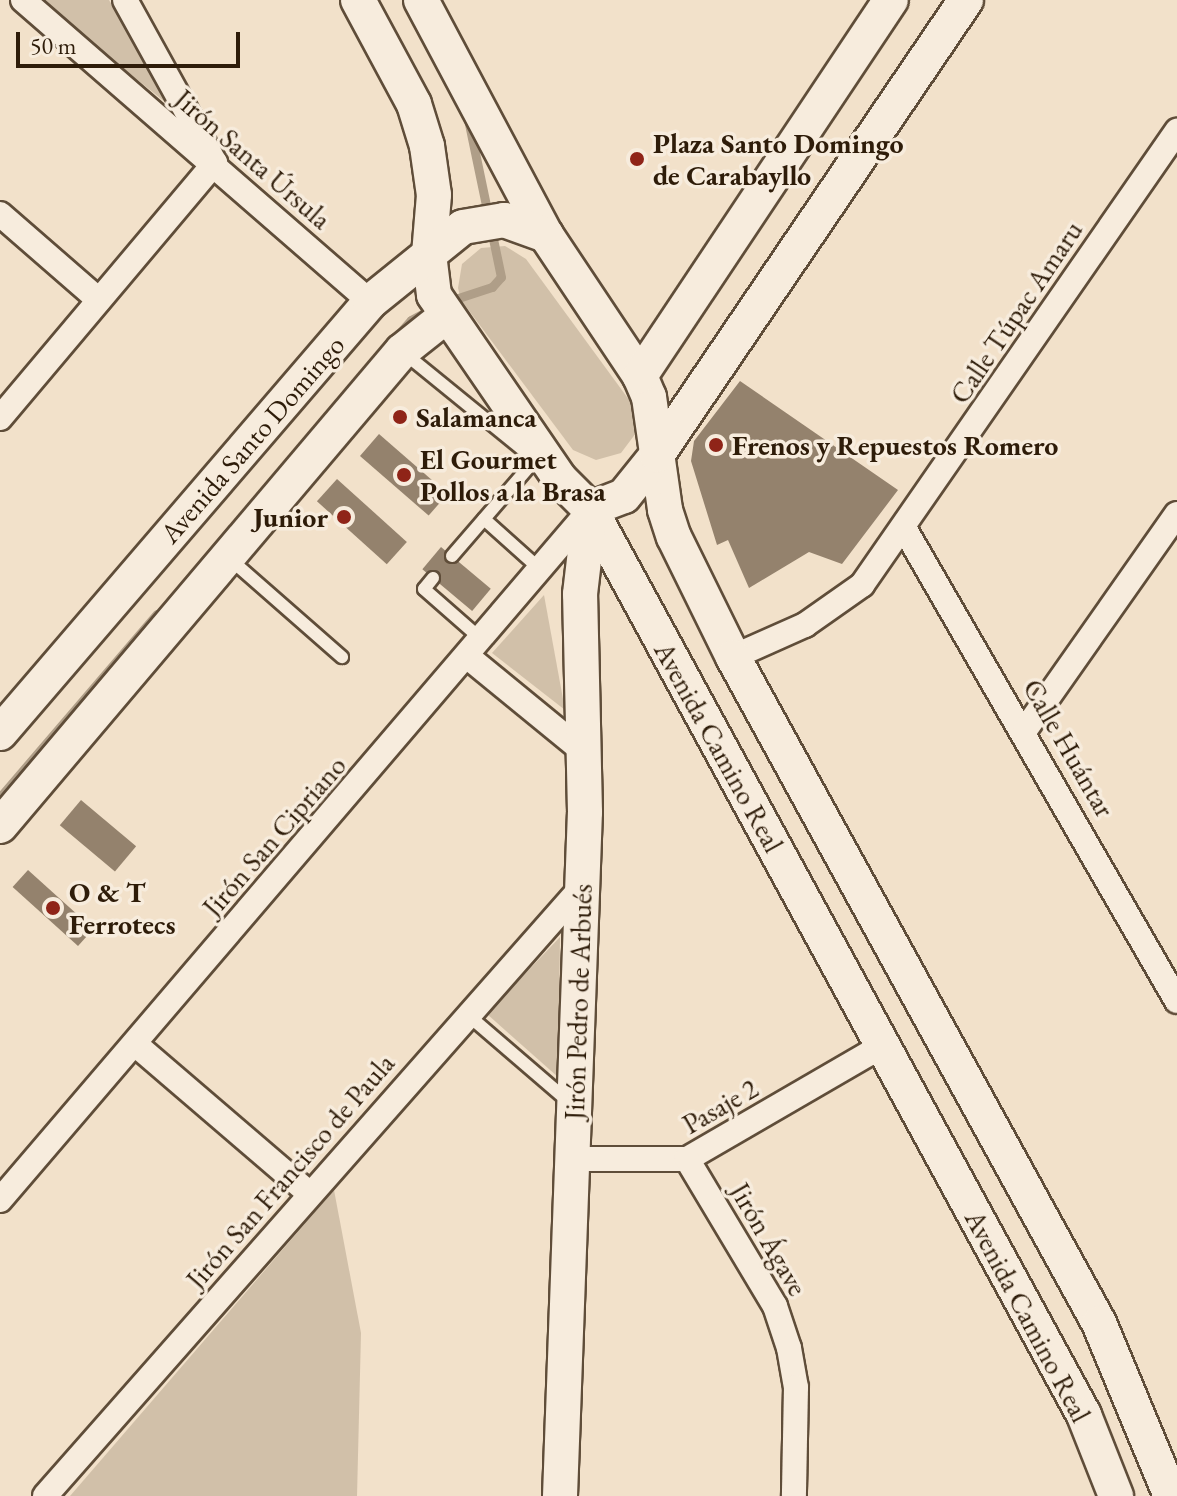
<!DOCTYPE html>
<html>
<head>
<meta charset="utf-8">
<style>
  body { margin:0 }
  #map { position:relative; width:1177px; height:1496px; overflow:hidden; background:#f2e1ca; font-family:"EB Garamond",serif }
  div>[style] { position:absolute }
  .green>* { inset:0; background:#d1c0a9 }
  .stream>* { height:9px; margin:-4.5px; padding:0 4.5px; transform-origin:4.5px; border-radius:4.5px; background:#af9e88 }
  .building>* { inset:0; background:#94826d; transform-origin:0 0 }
  .roads { filter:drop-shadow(2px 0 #5f4d39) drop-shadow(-2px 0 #5f4d39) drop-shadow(0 2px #5f4d39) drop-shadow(0 -2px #5f4d39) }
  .lane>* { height:12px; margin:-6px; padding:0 6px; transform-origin:6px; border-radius:6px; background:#f7ecdd }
  .street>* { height:24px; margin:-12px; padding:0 12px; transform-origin:12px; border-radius:12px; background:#f7ecdd }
  .secondary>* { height:34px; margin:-17px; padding:0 17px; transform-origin:17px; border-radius:17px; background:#f7ecdd }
  .dots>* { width:22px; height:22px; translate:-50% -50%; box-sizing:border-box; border:4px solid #f7ecdd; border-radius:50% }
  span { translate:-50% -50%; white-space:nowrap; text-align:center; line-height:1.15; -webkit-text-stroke:7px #f7ecdd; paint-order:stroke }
  .poi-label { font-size:28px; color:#2e1c09; font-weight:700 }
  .left { translate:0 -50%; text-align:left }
  .right { translate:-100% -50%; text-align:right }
  .street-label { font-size:28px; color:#2e1c09 }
  .scale { position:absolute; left:16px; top:32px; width:224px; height:36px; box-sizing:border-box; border:4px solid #2e1c09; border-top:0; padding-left:10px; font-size:24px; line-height:28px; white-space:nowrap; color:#2e1c09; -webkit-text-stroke:6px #f7ecdd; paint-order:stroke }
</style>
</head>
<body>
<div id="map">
  <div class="green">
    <i style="clip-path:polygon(38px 0,109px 0,170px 106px)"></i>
    <i style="clip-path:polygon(505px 246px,526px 259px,635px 408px,636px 433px,621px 453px,596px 460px,573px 450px,461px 300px,458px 288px,462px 264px,481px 248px)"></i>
    <i style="clip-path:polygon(544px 595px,565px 710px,492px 653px)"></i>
    <i style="clip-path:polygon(560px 937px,558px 1077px,487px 1014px)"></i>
    <i style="clip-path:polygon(334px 1190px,361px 1333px,357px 1496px,70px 1496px)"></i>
  </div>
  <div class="stream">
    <i style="left:449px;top:301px;width:45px;rotate:-18deg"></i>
    <i style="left:492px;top:287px;width:13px;rotate:-48deg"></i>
    <i style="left:501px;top:277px;width:161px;rotate:-101.8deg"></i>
    <i style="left:397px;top:336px;width:21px;rotate:-49deg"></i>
    <i style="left:411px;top:320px;width:27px;rotate:-28deg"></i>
    <i style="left:0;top:797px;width:241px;rotate:-49.4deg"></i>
  </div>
  <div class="building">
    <i style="clip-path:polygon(740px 381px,898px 490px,842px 564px,809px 552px,749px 588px,728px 540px,717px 545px,691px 461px,694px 441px)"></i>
    <i style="left:379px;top:434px;width:91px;height:29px;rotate:41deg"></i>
    <i style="left:337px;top:479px;width:94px;height:30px;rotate:42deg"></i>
    <i style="left:441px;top:547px;width:65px;height:29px;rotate:40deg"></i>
    <i style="left:81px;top:800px;width:72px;height:33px;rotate:40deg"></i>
    <i style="left:28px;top:870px;width:88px;height:23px;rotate:42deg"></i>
  </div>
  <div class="roads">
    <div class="lane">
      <i style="left:404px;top:353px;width:159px;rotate:39.1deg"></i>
      <i style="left:484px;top:519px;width:76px;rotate:41.8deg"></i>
      <i style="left:452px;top:556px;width:127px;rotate:-49.2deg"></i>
      <i style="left:230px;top:559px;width:149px;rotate:41.2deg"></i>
      <i style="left:433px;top:578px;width:14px;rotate:129deg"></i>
      <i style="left:424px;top:589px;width:77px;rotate:41.3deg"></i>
      <i style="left:468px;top:1015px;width:133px;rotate:40.7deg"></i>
    </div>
    <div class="street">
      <i style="left:23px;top:0;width:460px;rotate:41deg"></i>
      <i style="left:0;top:214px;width:131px;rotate:41deg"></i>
      <i style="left:0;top:418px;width:334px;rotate:-49.9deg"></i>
      <i style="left:215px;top:163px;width:186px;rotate:-118.9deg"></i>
      <i style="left:904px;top:528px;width:546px;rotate:60.01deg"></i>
      <i style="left:468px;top:657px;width:149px;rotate:39.3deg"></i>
      <i style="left:733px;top:657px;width:79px;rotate:-24deg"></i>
      <i style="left:805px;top:625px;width:70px;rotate:-35.1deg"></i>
      <i style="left:862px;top:585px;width:553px;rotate:-55.25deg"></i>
      <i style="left:1025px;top:730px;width:264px;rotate:-54.9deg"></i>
      <i style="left:135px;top:1044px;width:229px;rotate:40.6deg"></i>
      <i style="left:572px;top:1159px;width:115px"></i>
      <i style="left:687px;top:1159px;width:225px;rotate:-30.1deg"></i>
      <i style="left:687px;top:1159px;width:171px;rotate:59.1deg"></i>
      <i style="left:775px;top:1306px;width:44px;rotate:71.6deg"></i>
      <i style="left:789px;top:1348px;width:40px;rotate:80deg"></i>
      <i style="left:796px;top:1387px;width:109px;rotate:91.1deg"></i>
      <i style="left:0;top:1200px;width:906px;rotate:-49.47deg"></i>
      <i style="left:45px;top:1496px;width:812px;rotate:-48.6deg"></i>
    </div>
    <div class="secondary">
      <i style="left:358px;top:0;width:118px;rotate:61.7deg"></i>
      <i style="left:414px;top:104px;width:44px;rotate:72.8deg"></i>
      <i style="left:427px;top:146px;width:49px;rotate:81.9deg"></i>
      <i style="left:434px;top:195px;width:59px;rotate:94.8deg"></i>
      <i style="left:429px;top:254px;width:41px;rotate:83deg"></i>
      <i style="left:434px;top:295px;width:223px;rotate:55.6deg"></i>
      <i style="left:560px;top:479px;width:42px;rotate:45deg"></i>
      <i style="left:590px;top:509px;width:1032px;rotate:61.4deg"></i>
      <i style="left:1084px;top:1415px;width:87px;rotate:68.4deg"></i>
      <i style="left:421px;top:0;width:266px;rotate:62deg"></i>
      <i style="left:546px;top:235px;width:169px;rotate:56.3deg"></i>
      <i style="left:640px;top:376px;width:23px;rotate:67deg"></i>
      <i style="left:649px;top:397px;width:114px;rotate:81.9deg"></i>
      <i style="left:665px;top:510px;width:28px;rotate:72deg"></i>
      <i style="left:674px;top:537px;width:134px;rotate:63.8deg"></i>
      <i style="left:733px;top:657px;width:760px;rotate:61.21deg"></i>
      <i style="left:1099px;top:1323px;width:187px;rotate:67.4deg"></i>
      <i style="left:640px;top:376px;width:452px;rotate:-56.3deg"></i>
      <i style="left:590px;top:509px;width:36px;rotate:-21deg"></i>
      <i style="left:624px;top:496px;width:53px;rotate:-51.2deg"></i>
      <i style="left:657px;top:455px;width:550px;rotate:-55.82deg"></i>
      <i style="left:0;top:733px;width:568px;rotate:-49.35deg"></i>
      <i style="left:370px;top:302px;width:119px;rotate:-38.9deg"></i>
      <i style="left:463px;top:227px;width:42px;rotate:-9.7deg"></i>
      <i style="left:504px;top:220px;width:45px;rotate:19.7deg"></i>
      <i style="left:0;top:826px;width:622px;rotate:-49.76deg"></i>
      <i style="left:402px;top:351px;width:56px;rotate:-38.5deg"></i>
      <i style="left:560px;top:1496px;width:684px;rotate:-87.91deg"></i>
      <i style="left:585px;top:812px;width:218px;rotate:-91.3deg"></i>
      <i style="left:580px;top:594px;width:86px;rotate:-83.3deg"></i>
    </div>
  </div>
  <div class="dots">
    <i style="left:637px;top:159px;background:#8f2418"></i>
    <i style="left:400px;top:417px;background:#8f2418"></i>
    <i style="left:716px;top:445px;background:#8f2418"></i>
    <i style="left:404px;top:475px;background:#8f2418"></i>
    <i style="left:344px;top:517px;background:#8f2418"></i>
    <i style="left:53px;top:908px;background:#8f2418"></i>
  </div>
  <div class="poi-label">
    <span class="left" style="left:653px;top:159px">Plaza Santo Domingo<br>de Carabayllo</span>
    <span class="left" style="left:416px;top:417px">Salamanca</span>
    <span class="left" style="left:732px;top:445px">Frenos y Repuestos Romero</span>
    <span class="left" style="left:420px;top:475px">El Gourmet<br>Pollos a la Brasa</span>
    <span class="right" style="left:328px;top:517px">Junior</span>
    <span class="left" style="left:69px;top:908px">O &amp; T<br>Ferrotecs</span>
  </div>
  <div class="street-label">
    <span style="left:253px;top:159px;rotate:41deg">Jirón Santa Úrsula</span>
    <span style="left:1016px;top:312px;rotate:-56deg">Calle Túpac Amaru</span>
    <span style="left:252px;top:439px;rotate:-49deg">Avenida Santo Domingo</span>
    <span style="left:719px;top:747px;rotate:61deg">Avenida Camino Real</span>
    <span style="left:1069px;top:748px;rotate:60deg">Calle Huántar</span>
    <span style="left:274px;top:836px;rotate:-49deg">Jirón San Cipriano</span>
    <span style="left:578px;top:1002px;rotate:-88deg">Jirón Pedro de Arbués</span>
    <span style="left:720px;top:1106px;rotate:-30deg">Pasaje 2</span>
    <span style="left:290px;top:1171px;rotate:-49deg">Jirón San Francisco de Paula</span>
    <span style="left:769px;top:1239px;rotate:60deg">Jirón Ágave</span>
    <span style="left:1028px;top:1316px;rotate:62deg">Avenida Camino Real</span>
  </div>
  <div class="scale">50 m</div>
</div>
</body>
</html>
